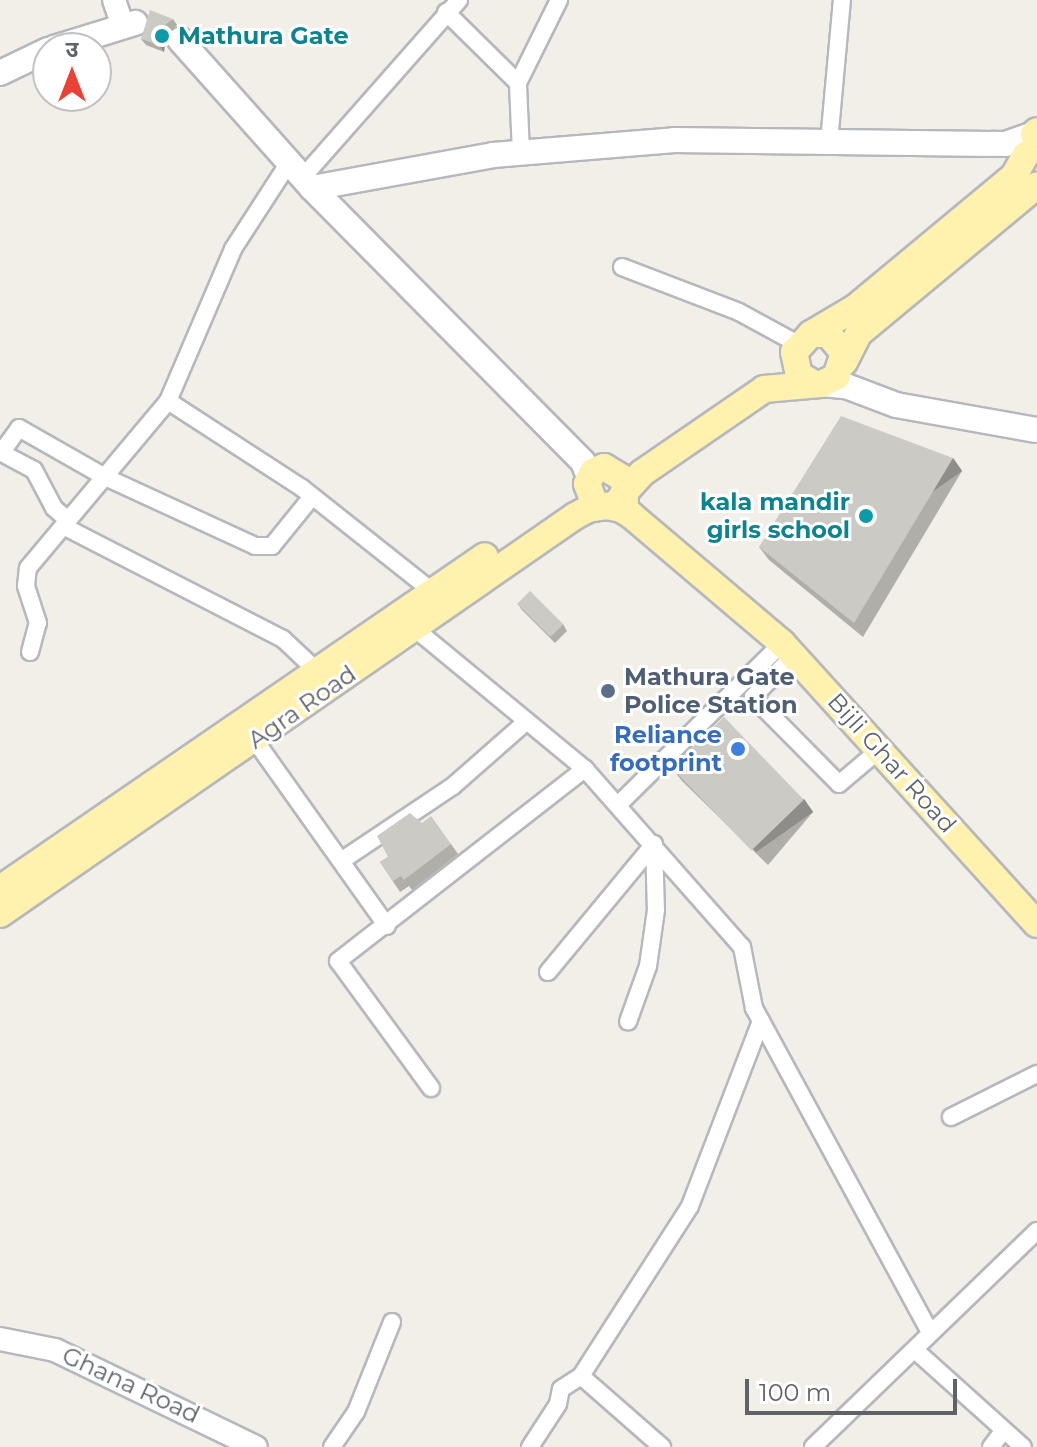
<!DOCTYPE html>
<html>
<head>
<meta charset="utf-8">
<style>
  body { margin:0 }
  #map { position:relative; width:1037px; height:1447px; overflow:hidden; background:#f1efe8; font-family:Montserrat,"Noto Sans Devanagari",sans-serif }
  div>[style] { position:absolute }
  .roads { filter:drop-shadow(2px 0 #b5b8bc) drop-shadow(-2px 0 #b5b8bc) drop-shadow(0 2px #b5b8bc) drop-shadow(0 -2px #b5b8bc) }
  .minor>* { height:16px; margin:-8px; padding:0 8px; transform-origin:8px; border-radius:8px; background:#fff }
  .tertiary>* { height:22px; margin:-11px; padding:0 11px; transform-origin:11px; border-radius:11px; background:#fff }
  .secondary>* { height:24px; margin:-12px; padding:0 12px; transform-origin:12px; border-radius:12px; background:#fff }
  .primary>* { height:26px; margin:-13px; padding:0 13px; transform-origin:13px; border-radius:13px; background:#fff2af }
  .wall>* { inset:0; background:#afaea9 }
  .shaded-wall>* { inset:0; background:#8f8d8a; transform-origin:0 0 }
  .building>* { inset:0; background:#cccac5; transform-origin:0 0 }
  .dots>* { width:22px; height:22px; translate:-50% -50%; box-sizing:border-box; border:4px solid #fff; border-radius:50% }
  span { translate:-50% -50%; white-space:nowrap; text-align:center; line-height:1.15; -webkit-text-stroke:6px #fff; paint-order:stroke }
  .culture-label { font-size:24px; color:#0d838f; font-weight:700 }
  .left { translate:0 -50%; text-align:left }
  .right { translate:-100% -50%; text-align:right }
  .service-label { font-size:24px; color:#4e5e75; font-weight:700 }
  .street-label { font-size:24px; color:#5f6368 }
  .shop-label { font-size:24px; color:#366cbe; font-weight:700 }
  .north { position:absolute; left:32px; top:32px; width:80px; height:80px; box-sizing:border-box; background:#fff; border:2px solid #bfc1c3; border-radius:50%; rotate:0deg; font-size:22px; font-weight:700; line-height:32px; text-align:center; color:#5f6368 }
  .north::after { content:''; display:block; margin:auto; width:28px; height:36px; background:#ea4335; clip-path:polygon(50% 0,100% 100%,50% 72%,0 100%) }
  .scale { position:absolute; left:745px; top:1379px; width:212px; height:36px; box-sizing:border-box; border:4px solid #5f6368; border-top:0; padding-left:10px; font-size:24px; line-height:28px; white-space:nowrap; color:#5f6368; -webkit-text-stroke:6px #fff; paint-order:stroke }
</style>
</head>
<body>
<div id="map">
  <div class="roads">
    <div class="minor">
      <i style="left:446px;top:12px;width:101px;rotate:44.6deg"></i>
      <i style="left:829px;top:142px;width:143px;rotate:-84.8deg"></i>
      <i style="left:521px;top:153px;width:70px;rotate:-92.5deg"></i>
      <i style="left:518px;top:83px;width:93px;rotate:-63.7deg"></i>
      <i style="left:303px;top:177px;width:236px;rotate:-48.6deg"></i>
      <i style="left:622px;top:267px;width:125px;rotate:21deg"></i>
      <i style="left:739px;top:312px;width:67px;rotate:28.5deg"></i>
      <i style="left:168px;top:401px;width:165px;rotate:-66.8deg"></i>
      <i style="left:233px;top:249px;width:105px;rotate:-57.1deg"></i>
      <i style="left:0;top:452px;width:38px;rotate:28deg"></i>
      <i style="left:34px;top:470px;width:43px;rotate:62.2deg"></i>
      <i style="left:54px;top:508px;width:18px;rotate:41deg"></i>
      <i style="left:1px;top:453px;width:31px;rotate:-54deg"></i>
      <i style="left:19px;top:428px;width:97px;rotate:29.7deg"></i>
      <i style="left:103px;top:476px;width:167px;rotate:24.7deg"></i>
      <i style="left:255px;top:546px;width:17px"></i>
      <i style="left:272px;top:546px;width:60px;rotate:-51deg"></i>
      <i style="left:63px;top:526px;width:247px;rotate:27.2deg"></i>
      <i style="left:283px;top:639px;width:48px;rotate:43.3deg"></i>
      <i style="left:414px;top:628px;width:222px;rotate:39.5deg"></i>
      <i style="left:30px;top:652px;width:30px;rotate:-75deg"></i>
      <i style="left:38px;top:623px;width:39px;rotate:-108deg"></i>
      <i style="left:26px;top:586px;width:18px;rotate:-84deg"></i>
      <i style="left:28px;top:568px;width:218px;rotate:-50deg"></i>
      <i style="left:168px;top:401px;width:160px;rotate:33deg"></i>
      <i style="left:302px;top:488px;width:167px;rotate:38.4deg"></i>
      <i style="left:794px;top:655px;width:59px;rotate:134.3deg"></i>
      <i style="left:753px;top:697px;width:122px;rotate:45.3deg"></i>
      <i style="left:839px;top:784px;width:52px;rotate:-40.4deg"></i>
      <i style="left:249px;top:732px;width:238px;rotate:54.6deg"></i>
      <i style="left:619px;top:804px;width:229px;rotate:-44.6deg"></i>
      <i style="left:341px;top:861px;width:135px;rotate:-33.8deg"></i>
      <i style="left:453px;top:786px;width:98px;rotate:-41.3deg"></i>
      <i style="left:548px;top:972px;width:166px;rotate:-50.4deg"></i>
      <i style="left:654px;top:844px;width:66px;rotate:88.3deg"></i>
      <i style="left:656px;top:910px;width:57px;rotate:98.1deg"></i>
      <i style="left:648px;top:966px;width:59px;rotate:109.7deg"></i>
      <i style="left:431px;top:1088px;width:157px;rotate:-126.2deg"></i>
      <i style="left:338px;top:961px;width:313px;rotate:-37.9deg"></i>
      <i style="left:585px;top:769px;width:237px;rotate:48.6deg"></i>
      <i style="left:742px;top:947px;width:62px;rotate:78.9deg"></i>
      <i style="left:754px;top:1008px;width:369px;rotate:61.5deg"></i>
      <i style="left:951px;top:1117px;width:96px;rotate:-26.6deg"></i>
      <i style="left:915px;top:1350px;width:145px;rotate:41.9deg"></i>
      <i style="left:581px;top:1376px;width:108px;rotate:41.2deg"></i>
      <i style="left:332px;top:1447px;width:42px;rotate:-55.6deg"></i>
      <i style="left:356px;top:1412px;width:97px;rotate:-68.2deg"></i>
      <i style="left:530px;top:1447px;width:51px;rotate:-56.9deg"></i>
      <i style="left:558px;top:1404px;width:15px;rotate:-79deg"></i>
      <i style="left:561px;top:1389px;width:24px;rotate:-33deg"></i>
      <i style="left:581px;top:1376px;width:202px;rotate:-57.3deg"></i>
      <i style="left:690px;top:1206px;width:198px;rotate:-69deg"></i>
      <i style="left:813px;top:1447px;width:311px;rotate:-44deg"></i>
      <i style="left:991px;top:1447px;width:21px;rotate:-53deg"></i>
    </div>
    <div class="tertiary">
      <i style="left:114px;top:0;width:28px;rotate:71deg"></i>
      <i style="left:0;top:1339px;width:56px;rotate:11.3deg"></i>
      <i style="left:55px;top:1350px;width:223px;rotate:25.8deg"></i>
    </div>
    <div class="secondary">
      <i style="left:180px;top:40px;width:198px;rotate:48.3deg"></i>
      <i style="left:312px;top:188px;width:385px;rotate:45.3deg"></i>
      <i style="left:583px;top:462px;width:16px;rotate:68deg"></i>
      <i style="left:54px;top:48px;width:85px;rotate:-17.2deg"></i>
      <i style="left:0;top:73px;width:53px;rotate:-25.6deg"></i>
      <i style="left:312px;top:188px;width:184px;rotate:-10.3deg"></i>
      <i style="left:493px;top:155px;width:182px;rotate:-4.7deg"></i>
      <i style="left:674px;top:140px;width:331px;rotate:0.7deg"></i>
      <i style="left:1005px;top:144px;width:31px;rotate:-19deg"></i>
      <i style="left:821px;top:384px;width:25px;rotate:5deg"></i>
      <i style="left:846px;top:386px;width:53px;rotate:20.8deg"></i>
      <i style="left:896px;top:405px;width:143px;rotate:10.1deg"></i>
    </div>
    <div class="primary">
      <i style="left:1034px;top:134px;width:4px;rotate:-45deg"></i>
      <i style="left:811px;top:334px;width:51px;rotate:-30.6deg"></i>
      <i style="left:855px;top:308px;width:207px;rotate:-39.7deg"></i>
      <i style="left:1014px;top:176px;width:25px;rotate:-61deg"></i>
      <i style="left:844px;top:362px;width:33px;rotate:-63deg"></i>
      <i style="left:859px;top:333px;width:231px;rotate:-39.7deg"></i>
      <i style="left:625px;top:501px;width:8px;rotate:-97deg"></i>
      <i style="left:624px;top:493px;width:27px;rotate:-48deg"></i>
      <i style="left:642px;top:473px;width:148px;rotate:-34.5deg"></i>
      <i style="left:764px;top:389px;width:57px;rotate:-5deg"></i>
      <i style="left:821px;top:384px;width:17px;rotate:-25deg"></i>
      <i style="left:836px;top:377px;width:25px;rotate:-72deg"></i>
      <i style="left:844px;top:353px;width:25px;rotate:-130deg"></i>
      <i style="left:828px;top:334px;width:17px;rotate:180deg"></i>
      <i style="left:811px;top:334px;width:25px;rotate:133deg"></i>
      <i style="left:794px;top:352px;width:24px;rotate:78deg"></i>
      <i style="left:799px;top:375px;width:16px;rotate:30deg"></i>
      <i style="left:0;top:889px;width:588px;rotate:-34.47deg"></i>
      <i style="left:0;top:914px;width:699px;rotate:-34.69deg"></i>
      <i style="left:575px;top:516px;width:15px;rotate:-28deg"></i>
      <i style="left:588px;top:509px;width:18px;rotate:-9deg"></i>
      <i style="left:606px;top:506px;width:7px;rotate:-8deg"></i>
      <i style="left:613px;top:505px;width:7px;rotate:-34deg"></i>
      <i style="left:619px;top:501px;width:12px;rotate:-59deg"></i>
      <i style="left:625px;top:491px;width:12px;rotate:-95deg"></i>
      <i style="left:624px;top:479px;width:23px;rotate:-149deg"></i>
      <i style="left:604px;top:467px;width:12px;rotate:156deg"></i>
      <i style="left:593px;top:472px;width:13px;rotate:117deg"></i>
      <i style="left:587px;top:484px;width:19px;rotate:69deg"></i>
      <i style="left:594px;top:502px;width:7px;rotate:27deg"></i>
      <i style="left:600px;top:505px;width:6px;rotate:9deg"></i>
      <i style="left:606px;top:506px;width:15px;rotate:11deg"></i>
      <i style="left:621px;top:509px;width:12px;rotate:31deg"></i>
      <i style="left:631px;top:515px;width:198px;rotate:40.3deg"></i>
      <i style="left:782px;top:643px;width:379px;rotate:47.8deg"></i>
    </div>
  </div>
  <div class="wall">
    <i style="clip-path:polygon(173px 19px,177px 25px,166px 35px,164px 52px,146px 45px,141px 39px)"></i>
    <i style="clip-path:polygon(953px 458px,962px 471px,863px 637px,769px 560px,759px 547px)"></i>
    <i style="clip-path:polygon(517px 603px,563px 624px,567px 631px,555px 643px,522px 610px)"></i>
    <i style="clip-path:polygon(672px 768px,804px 799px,813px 812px,768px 865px,682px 781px)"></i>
    <i style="clip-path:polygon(451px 844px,458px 854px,412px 890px,409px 886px,400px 892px,380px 862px,388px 857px)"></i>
  </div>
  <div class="shaded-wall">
    <i style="clip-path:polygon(161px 28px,166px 35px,164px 52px,159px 45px)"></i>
    <i style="left:953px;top:458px;width:16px;height:192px;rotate:55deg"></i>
    <i style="left:804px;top:799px;width:16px;height:70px;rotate:55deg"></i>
  </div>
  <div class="building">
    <i style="clip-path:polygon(150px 10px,173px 19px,161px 28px,159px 45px,141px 39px)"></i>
    <i style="clip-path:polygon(841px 416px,953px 458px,854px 623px,759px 547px)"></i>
    <i style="left:530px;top:591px;width:47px;height:18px;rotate:45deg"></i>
    <i style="left:724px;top:717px;width:115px;height:73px;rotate:46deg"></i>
    <i style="clip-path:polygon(410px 813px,422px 823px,431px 816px,451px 844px,404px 880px,401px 876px,393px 881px,380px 862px,388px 857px,377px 836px)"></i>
  </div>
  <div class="dots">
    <i style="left:162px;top:36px;background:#0f9aa8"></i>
    <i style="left:866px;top:516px;background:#0f9aa8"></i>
    <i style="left:608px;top:691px;background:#5c6f8a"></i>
    <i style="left:738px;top:749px;background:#3f7fe0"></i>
  </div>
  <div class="culture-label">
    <span class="left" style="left:178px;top:36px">Mathura Gate</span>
    <span class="right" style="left:850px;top:516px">kala mandir<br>girls school</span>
  </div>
  <div class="service-label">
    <span class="left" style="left:624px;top:691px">Mathura Gate<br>Police Station</span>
  </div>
  <div class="street-label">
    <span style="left:302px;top:707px;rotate:-35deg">Agra Road</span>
    <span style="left:892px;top:763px;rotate:48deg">Bijli Ghar Road</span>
    <span style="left:131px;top:1385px;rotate:25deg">Ghana Road</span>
  </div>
  <div class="shop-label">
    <span class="right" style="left:722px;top:749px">Reliance<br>footprint</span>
  </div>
  <div class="north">उ</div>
  <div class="scale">100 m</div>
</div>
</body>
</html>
